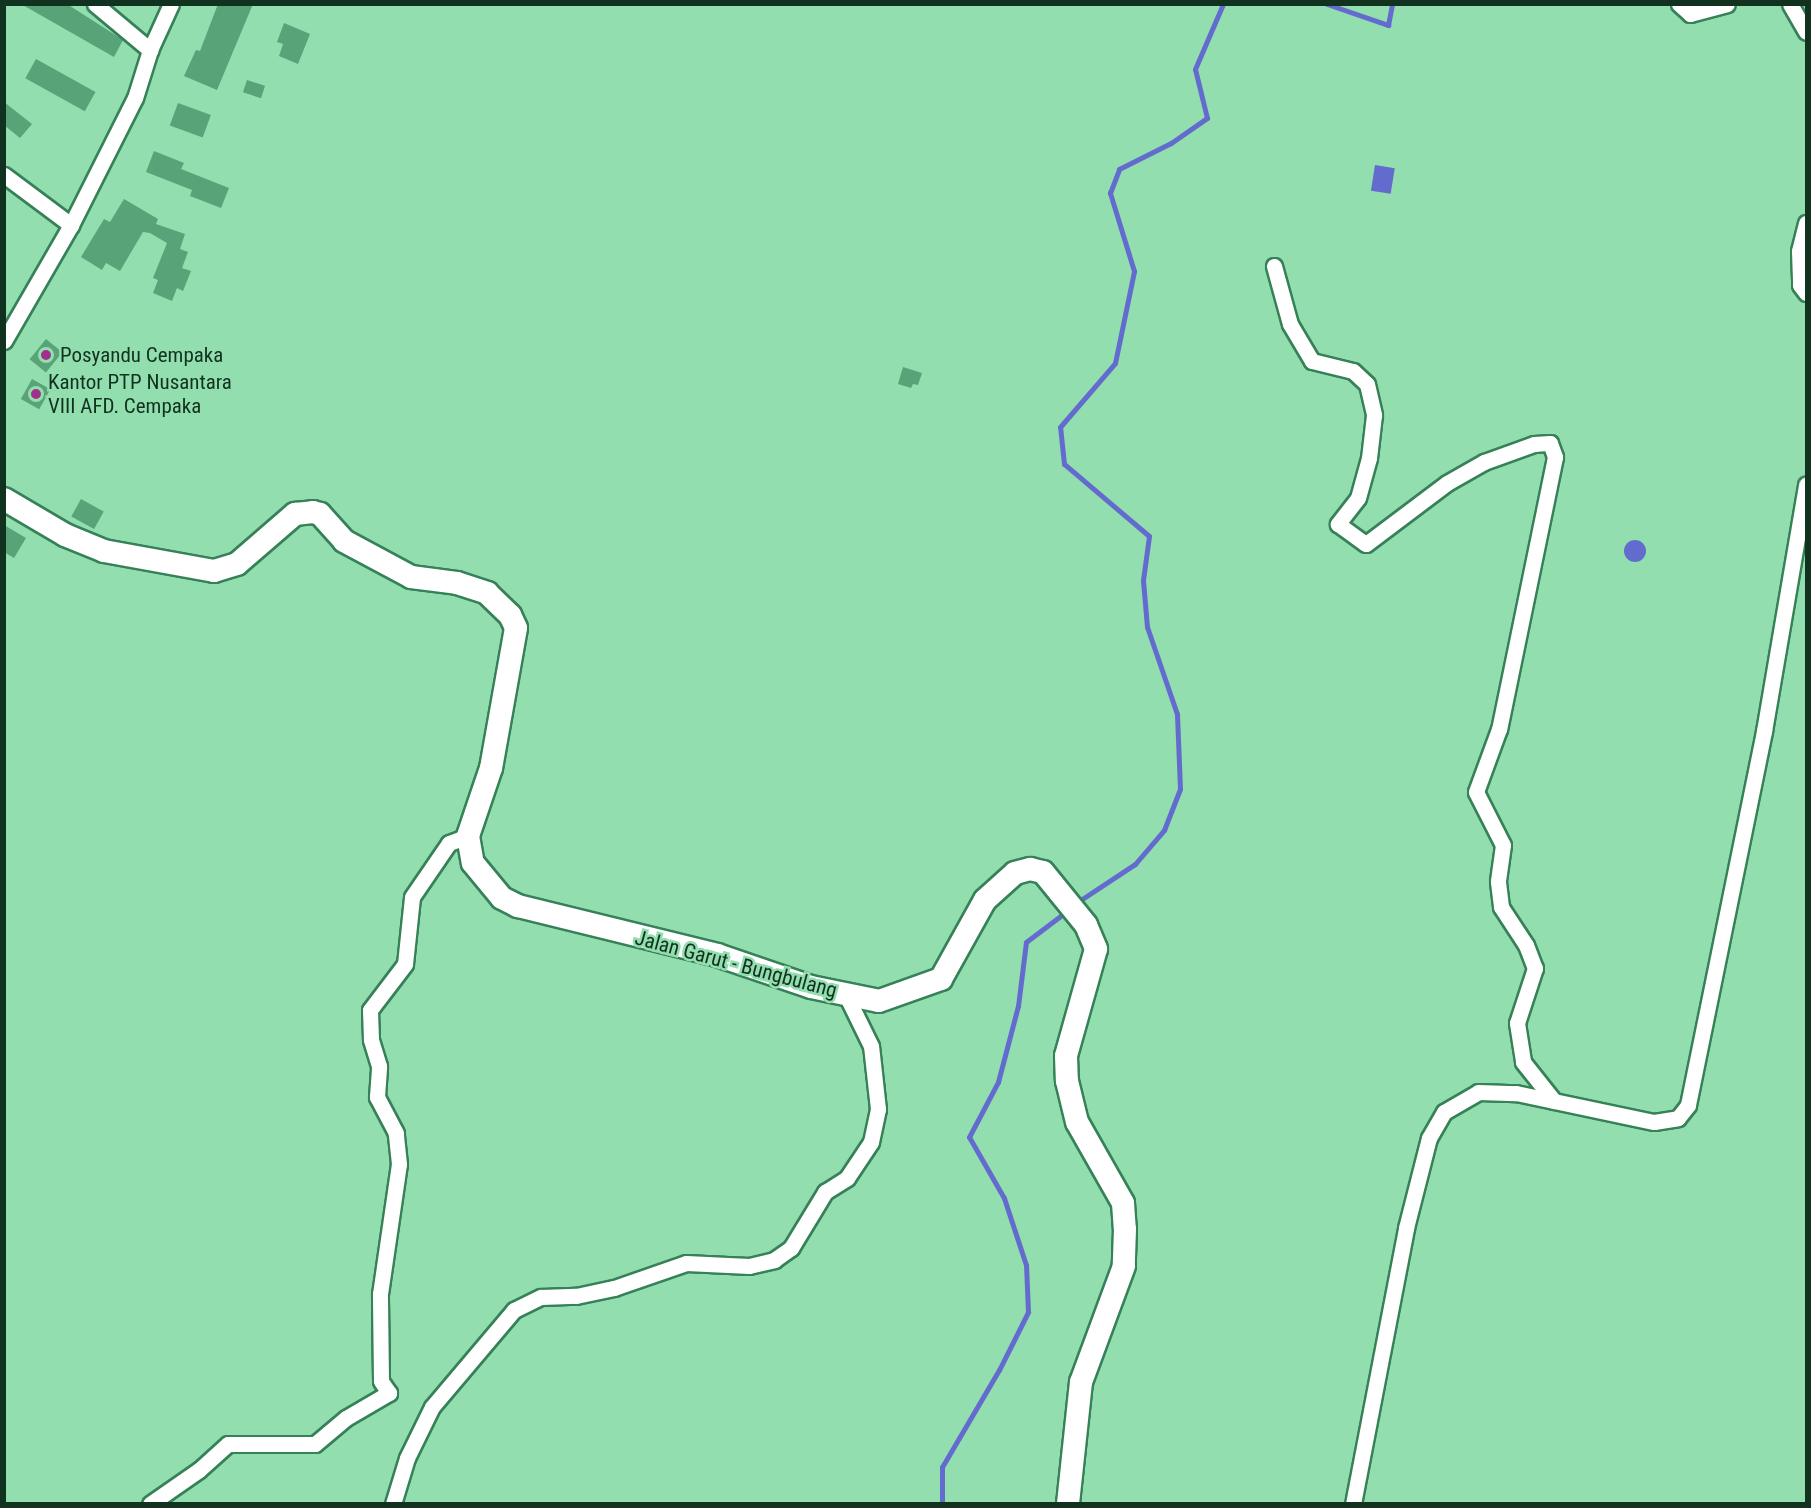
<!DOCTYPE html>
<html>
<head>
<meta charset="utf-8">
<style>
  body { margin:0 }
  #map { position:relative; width:1811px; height:1508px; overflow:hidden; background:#92deaf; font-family:"Roboto Condensed",sans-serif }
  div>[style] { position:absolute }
  .water>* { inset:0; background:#636cce; transform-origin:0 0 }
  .round { border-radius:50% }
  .stream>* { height:5px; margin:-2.5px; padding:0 2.5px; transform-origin:2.5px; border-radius:2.5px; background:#636cce }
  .building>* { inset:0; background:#58a377; transform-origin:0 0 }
  .roads { filter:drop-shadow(2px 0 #368158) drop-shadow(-2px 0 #368158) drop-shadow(0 2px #368158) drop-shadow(0 -2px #368158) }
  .street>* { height:15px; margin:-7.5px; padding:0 7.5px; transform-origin:7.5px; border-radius:7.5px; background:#fff }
  .primary>* { height:22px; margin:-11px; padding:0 11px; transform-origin:11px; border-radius:11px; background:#fff }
  .dots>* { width:16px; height:16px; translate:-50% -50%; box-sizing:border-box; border:3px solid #92deaf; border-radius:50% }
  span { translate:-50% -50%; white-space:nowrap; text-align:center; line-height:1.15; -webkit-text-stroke:5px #92deaf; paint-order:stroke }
  .poi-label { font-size:21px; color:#123220 }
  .left { translate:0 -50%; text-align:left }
  .street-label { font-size:21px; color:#123220 }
  .frame { position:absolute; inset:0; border:6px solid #123220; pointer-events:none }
</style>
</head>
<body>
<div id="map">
  <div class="water">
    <i style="left:1375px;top:165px;width:20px;height:26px;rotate:9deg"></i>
    <i class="round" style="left:1624px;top:540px;width:22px;height:22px"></i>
  </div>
  <div class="stream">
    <i style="left:1327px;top:4px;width:65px;rotate:19deg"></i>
    <i style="left:1388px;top:25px;width:21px;rotate:-79deg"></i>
    <i style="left:1076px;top:903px;width:71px;rotate:-33.5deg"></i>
    <i style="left:1135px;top:864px;width:45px;rotate:-49.5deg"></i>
    <i style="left:1164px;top:830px;width:44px;rotate:-68.7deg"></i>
    <i style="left:1180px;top:789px;width:75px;rotate:-92.3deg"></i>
    <i style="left:1177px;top:714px;width:92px;rotate:-109deg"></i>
    <i style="left:1147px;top:627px;width:47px;rotate:-94.9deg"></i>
    <i style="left:1143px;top:580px;width:44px;rotate:-82.2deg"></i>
    <i style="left:1149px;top:536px;width:111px;rotate:-139.7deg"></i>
    <i style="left:1064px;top:464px;width:37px;rotate:-96deg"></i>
    <i style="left:1060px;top:427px;width:84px;rotate:-49.3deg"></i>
    <i style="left:1115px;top:363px;width:94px;rotate:-78.3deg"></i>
    <i style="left:1134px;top:271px;width:82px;rotate:-107.1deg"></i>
    <i style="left:1110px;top:193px;width:26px;rotate:-69deg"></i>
    <i style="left:1119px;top:169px;width:58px;rotate:-26.6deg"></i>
    <i style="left:1171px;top:143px;width:44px;rotate:-34.8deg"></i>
    <i style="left:1207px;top:118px;width:50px;rotate:-103.8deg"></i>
    <i style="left:1195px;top:69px;width:71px;rotate:-66.7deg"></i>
    <i style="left:942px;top:1504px;width:37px;rotate:-90deg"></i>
    <i style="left:942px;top:1467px;width:113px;rotate:-59.6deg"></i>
    <i style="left:999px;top:1370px;width:65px;rotate:-63.4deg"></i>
    <i style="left:1028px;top:1312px;width:47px;rotate:-92.4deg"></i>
    <i style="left:1026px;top:1265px;width:71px;rotate:-108.2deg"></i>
    <i style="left:1004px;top:1198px;width:70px;rotate:-119.8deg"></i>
    <i style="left:969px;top:1137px;width:62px;rotate:-62.2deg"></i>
    <i style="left:998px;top:1082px;width:79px;rotate:-75.3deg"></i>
    <i style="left:1018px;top:1006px;width:64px;rotate:-82.9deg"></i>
    <i style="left:1026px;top:942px;width:51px;rotate:-37.1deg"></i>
  </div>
  <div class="building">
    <i style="clip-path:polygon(21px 4px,67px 4px,123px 40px,114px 57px)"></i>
    <i style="clip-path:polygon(218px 4px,253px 4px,217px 90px,184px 76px,196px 50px,200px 51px)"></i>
    <i style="clip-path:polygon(284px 23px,310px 34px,298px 64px,279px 56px,283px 44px,277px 42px)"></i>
    <i style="left:36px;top:59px;width:68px;height:22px;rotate:29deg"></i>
    <i style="left:247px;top:80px;width:19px;height:13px;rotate:18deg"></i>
    <i style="clip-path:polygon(4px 102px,32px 124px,20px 138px,4px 125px)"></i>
    <i style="left:178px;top:103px;width:35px;height:24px;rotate:20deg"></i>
    <i style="clip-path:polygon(154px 151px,184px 163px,181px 169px,229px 188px,221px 208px,190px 196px,192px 190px,146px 172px)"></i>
    <i style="clip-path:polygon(124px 199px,158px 219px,156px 224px,185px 234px,180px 249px,188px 252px,182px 268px,191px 271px,183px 291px,177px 288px,172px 301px,153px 293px,158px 280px,153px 278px,167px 243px,150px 233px,143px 232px,120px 271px,106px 263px,102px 270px,81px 257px,104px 219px,110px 222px)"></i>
    <i style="left:46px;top:339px;width:21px;height:26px;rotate:39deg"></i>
    <i style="clip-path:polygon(903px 367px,922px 373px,918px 385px,913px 384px,911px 388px,898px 384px)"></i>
    <i style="left:32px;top:379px;width:21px;height:23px;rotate:29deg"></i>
    <i style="left:81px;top:499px;width:26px;height:20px;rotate:29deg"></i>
    <i style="clip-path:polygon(4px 525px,26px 538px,14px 558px,4px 552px)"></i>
  </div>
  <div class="roads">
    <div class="street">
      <i style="left:95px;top:4px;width:72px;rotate:39.9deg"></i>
      <i style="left:1679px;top:4px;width:15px;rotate:42deg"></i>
      <i style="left:1690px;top:14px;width:38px;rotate:-15deg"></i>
      <i style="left:1790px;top:4px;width:32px;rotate:60deg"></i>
      <i style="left:4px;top:175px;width:84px;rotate:36.7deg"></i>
      <i style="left:1806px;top:223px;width:29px;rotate:104deg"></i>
      <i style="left:1799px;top:251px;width:34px;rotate:88deg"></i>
      <i style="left:1800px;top:285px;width:10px;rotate:53deg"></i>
      <i style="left:1274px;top:266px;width:60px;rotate:74.6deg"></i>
      <i style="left:1290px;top:324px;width:43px;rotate:59.3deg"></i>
      <i style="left:1312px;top:361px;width:42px;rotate:13.7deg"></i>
      <i style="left:1353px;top:371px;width:19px;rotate:43deg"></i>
      <i style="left:1367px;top:384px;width:32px;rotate:77deg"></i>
      <i style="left:1374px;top:415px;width:43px;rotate:96.6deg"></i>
      <i style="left:1369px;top:458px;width:41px;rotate:105.4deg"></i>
      <i style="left:1358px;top:498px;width:33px;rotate:128deg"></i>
      <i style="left:1338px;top:524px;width:34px;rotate:36deg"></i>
      <i style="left:1366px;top:544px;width:101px;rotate:-37deg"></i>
      <i style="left:1447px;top:483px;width:43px;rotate:-29.6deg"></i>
      <i style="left:1484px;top:462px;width:53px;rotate:-19.8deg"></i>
      <i style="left:1534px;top:444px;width:16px;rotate:-4deg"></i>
      <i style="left:1550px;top:443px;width:15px;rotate:70deg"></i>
      <i style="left:1555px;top:457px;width:278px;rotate:101.6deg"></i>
      <i style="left:1499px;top:729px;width:67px;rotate:110.1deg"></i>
      <i style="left:1476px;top:792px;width:59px;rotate:63deg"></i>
      <i style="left:1503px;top:845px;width:37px;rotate:98deg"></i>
      <i style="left:1498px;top:882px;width:25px;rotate:83deg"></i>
      <i style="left:1501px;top:907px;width:45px;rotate:56.7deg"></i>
      <i style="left:1526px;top:945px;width:25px;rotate:69deg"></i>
      <i style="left:1535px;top:968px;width:58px;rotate:108.1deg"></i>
      <i style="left:1517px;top:1023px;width:39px;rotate:81deg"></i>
      <i style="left:1523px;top:1062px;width:50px;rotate:51.5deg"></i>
      <i style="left:4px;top:341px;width:134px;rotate:-60deg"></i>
      <i style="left:71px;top:225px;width:142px;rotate:-63.3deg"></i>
      <i style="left:135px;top:98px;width:50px;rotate:-72.6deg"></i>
      <i style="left:150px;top:50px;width:51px;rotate:-65.5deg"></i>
      <i style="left:150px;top:1504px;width:60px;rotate:-34.8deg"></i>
      <i style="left:199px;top:1470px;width:39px;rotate:-42deg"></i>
      <i style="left:228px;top:1444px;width:87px"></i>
      <i style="left:315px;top:1444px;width:40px;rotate:-40deg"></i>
      <i style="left:346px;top:1418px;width:50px;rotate:-30.2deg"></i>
      <i style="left:389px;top:1393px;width:14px;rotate:-124deg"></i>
      <i style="left:381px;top:1381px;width:87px;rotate:-90.7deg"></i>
      <i style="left:380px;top:1294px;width:131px;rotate:-81.7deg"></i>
      <i style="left:399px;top:1164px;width:31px;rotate:-96deg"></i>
      <i style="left:396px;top:1133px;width:41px;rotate:-117.8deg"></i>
      <i style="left:377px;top:1097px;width:31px;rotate:-86deg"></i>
      <i style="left:379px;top:1066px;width:28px;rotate:-107deg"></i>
      <i style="left:371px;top:1039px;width:29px;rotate:-92deg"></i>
      <i style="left:370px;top:1010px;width:58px;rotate:-52.7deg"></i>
      <i style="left:405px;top:964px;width:67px;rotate:-84deg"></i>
      <i style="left:412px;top:897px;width:65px;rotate:-55.6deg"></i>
      <i style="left:449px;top:843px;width:20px;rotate:-20deg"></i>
      <i style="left:393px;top:1504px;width:48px;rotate:-73.1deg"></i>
      <i style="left:407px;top:1458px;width:57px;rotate:-63.9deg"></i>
      <i style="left:432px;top:1407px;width:127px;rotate:-49.8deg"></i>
      <i style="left:514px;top:1310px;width:30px;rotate:-26deg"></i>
      <i style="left:541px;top:1297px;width:35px;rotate:-2deg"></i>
      <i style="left:576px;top:1296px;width:39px;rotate:-12deg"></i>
      <i style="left:614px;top:1288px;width:76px;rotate:-19.1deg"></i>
      <i style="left:686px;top:1263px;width:63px;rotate:2.7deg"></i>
      <i style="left:749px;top:1266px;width:26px;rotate:-13deg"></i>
      <i style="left:774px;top:1260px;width:21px;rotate:-35deg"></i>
      <i style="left:791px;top:1248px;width:66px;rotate:-58.7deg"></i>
      <i style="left:825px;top:1192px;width:26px;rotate:-32deg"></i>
      <i style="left:847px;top:1178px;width:43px;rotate:-56.3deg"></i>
      <i style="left:871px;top:1142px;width:34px;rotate:-78deg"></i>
      <i style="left:878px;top:1109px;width:63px;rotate:-96.3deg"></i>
      <i style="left:871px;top:1046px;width:59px;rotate:-116.1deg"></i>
      <i style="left:1353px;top:1504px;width:281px;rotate:-79.1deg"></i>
      <i style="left:1406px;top:1228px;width:93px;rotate:-75.7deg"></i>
      <i style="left:1429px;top:1138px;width:30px;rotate:-60deg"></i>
      <i style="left:1444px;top:1112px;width:39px;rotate:-30deg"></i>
      <i style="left:1478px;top:1092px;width:38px;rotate:2deg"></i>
      <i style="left:1516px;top:1093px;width:141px;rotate:11.9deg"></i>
      <i style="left:1654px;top:1122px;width:24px;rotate:-9deg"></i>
      <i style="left:1678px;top:1118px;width:16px;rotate:-52deg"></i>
      <i style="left:1688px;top:1105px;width:382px;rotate:-78.5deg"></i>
      <i style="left:1764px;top:731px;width:250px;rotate:-80.3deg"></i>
    </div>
    <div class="primary">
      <i style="left:4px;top:499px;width:71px;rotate:30.5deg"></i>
      <i style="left:65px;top:535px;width:42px;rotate:22.3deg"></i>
      <i style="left:104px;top:551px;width:112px;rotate:10.3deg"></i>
      <i style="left:214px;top:571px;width:24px;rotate:-17deg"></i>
      <i style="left:237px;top:564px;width:77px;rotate:-40.8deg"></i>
      <i style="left:295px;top:514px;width:18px;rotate:-6deg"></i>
      <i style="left:313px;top:512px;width:7px;rotate:16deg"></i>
      <i style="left:320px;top:514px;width:36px;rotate:48deg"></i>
      <i style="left:344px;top:541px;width:76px;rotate:28.2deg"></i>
      <i style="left:411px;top:577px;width:46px;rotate:7.4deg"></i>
      <i style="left:457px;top:583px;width:32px;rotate:18deg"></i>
      <i style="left:487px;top:593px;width:32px;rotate:44deg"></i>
      <i style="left:510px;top:615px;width:14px;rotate:65deg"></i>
      <i style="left:516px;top:628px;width:142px;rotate:100.1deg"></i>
      <i style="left:491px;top:768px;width:72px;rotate:108.7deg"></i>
      <i style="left:468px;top:836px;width:27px;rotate:80deg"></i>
      <i style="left:473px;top:863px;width:45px;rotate:50.4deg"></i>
      <i style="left:502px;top:898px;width:18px;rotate:27deg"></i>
      <i style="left:518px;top:906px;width:205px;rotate:13.8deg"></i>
      <i style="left:717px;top:955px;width:99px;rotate:18.8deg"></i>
      <i style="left:811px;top:987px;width:69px;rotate:11.6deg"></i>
      <i style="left:879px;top:1001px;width:66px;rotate:-19.5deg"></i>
      <i style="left:941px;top:979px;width:90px;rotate:-60.9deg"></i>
      <i style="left:985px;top:900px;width:40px;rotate:-42deg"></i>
      <i style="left:1015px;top:873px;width:16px;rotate:-15deg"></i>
      <i style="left:1030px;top:869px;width:13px;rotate:13deg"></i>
      <i style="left:1043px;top:872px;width:68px;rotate:50.9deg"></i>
      <i style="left:1086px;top:925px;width:26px;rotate:67deg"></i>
      <i style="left:1096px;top:949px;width:111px;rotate:105.7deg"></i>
      <i style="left:1066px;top:1056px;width:25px;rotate:88deg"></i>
      <i style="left:1067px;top:1081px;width:42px;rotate:76.3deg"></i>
      <i style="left:1077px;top:1122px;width:93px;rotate:60.4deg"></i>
      <i style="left:1123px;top:1203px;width:26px;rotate:86deg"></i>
      <i style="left:1125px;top:1229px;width:37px;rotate:92deg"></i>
      <i style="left:1124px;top:1266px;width:124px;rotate:110.3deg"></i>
      <i style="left:1081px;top:1382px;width:123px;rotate:96.1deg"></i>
    </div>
  </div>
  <div class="dots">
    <i style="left:46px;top:355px;background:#a1308c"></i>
    <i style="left:36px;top:394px;background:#a1308c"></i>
  </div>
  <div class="poi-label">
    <span class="left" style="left:60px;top:355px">Posyandu Cempaka</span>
    <span class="left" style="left:48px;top:394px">Kantor PTP Nusantara<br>VIII AFD. Cempaka</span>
  </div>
  <div class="street-label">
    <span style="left:736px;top:964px;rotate:15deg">Jalan Garut - Bungbulang</span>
  </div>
  <div class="frame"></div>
</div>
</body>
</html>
